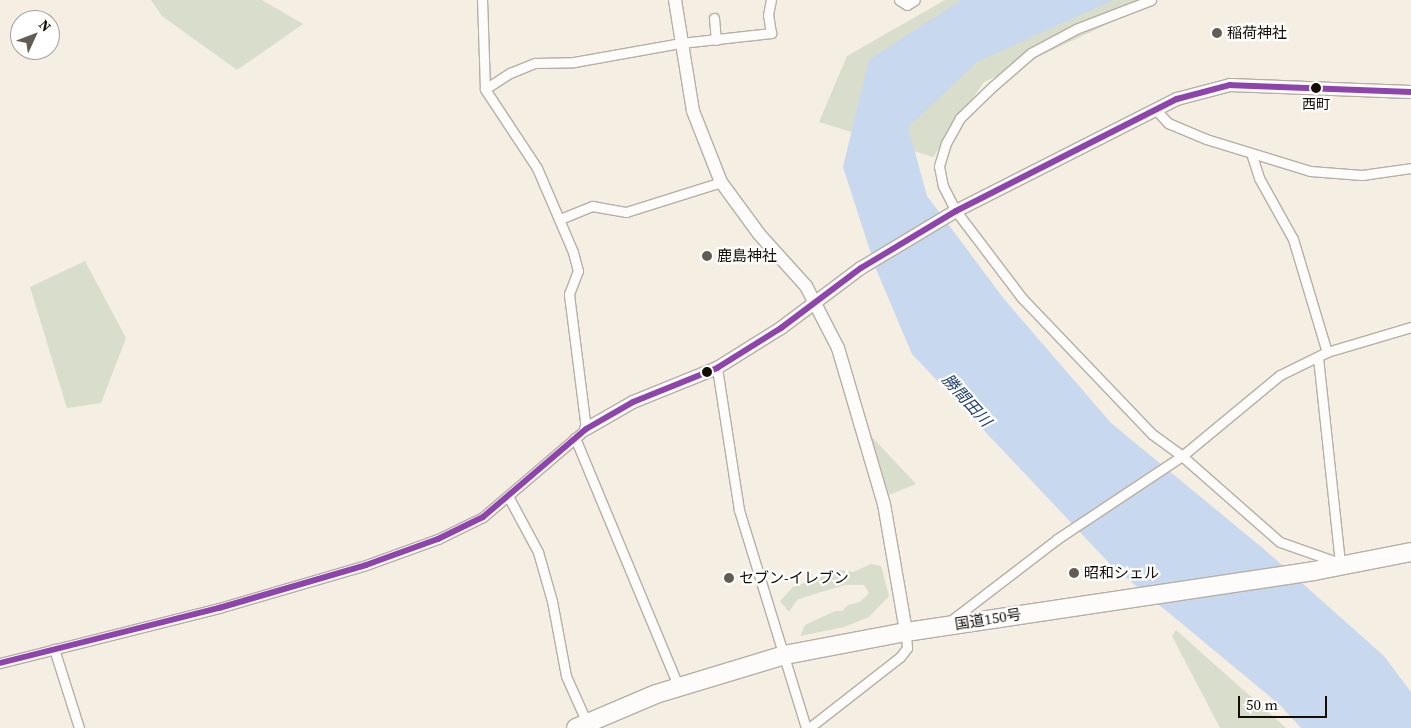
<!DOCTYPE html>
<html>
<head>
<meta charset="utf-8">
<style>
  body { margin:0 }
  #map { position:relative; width:1411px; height:728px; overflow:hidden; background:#f5eee3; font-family:"Source Serif 4","Noto Sans JP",serif }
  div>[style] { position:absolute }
  .green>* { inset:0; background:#d9ddcb }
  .water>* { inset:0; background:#c8d8ee }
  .roads { filter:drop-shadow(1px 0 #b6afa6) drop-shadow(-1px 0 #b6afa6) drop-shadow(0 1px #b6afa6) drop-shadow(0 -1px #b6afa6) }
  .street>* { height:9px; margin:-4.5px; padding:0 4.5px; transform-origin:4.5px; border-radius:4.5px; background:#fefcfb }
  .secondary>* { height:12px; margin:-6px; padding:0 6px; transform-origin:6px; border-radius:6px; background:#fefcfb }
  .highway>* { height:18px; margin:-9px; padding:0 9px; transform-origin:9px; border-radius:9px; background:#fefcfb }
  .bus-1>* { height:6px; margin:-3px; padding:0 3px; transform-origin:3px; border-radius:3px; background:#8e44ad }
  .dots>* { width:14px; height:14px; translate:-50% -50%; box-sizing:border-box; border:2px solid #fff; border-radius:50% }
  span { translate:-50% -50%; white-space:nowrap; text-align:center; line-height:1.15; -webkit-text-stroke:4.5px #fff; paint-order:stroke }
  .bus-label { font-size:14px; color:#140e06 }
  .poi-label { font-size:15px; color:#140e06 }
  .left { translate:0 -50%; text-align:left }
  .street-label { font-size:15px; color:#140e06 }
  .water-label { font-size:16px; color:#1f3e6d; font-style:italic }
  .north { position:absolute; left:10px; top:10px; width:50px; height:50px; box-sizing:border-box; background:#fff; border:1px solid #a19f9b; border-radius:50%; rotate:47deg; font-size:14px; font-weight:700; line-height:20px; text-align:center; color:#140e06 }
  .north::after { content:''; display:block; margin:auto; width:18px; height:22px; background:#635c53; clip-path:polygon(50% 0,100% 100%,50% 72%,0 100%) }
  .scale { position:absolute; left:1238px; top:696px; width:89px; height:22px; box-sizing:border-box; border:2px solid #140e06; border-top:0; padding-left:6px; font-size:15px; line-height:18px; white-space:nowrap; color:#140e06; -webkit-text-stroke:4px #fff; paint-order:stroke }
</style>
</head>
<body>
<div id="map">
  <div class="green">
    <i style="clip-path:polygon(151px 0,262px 0,303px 24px,237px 70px,162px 16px)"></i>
    <i style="clip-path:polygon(945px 0,1159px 0,984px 82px,933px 157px,819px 122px,847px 56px)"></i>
    <i style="clip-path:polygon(85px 261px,126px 338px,101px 403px,67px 408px,30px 287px)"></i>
    <i style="clip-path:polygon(871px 436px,916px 484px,889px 495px)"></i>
    <i style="clip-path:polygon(871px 564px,881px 566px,889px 596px,869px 617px,844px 627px,800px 636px,805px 625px,835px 611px,842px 611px,848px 605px,860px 602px,869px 593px,864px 585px,845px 585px,808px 596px,797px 600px,789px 612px,780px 601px,793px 587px,840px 570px,853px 572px)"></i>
    <i style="clip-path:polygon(1176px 630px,1286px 728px,1220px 728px,1172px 636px)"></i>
  </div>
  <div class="water">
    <i style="clip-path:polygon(961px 0,1113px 0,977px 62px,908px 127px,927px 196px,1004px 299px,1111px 423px,1265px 550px,1384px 656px,1411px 692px,1411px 728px,1301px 728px,1280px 705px,1111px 565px,912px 354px,876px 269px,843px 167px,869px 60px)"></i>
  </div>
  <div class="roads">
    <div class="street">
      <i style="left:899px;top:0;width:9px;rotate:32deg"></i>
      <i style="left:907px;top:5px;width:9px;rotate:-32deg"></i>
      <i style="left:1151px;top:0;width:80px;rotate:158.9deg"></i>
      <i style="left:1076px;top:29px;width:51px;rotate:151.9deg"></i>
      <i style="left:1031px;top:53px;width:50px;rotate:139deg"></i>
      <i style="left:993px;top:86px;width:46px;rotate:135.9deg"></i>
      <i style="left:960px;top:118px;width:29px;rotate:119deg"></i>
      <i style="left:946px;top:143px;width:24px;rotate:107deg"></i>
      <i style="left:939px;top:166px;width:20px;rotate:79deg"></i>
      <i style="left:943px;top:186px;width:28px;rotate:63deg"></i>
      <i style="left:956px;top:211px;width:109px;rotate:52.8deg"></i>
      <i style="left:1022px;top:298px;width:188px;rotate:46.3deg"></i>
      <i style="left:1152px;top:434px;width:37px;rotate:36deg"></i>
      <i style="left:1182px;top:456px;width:130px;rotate:41.3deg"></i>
      <i style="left:1280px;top:542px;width:64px;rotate:19.3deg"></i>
      <i style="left:1340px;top:563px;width:206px;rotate:-96.1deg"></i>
      <i style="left:714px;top:18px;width:22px;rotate:85deg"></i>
      <i style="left:485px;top:89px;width:30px;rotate:-33deg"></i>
      <i style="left:510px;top:73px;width:27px;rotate:-22deg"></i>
      <i style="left:535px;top:63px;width:39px;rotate:-1deg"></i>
      <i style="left:574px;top:62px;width:109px;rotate:-10.1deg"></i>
      <i style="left:681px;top:43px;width:91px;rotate:-6.3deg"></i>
      <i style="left:771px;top:33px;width:18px;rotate:-99deg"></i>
      <i style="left:768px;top:15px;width:15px;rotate:-79deg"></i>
      <i style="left:1156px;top:110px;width:18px;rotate:47deg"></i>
      <i style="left:1168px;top:123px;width:41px;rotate:22.8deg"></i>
      <i style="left:1206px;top:139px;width:109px;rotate:17.1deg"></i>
      <i style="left:1310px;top:171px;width:52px;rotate:4.4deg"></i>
      <i style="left:1362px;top:175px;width:49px;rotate:-8.1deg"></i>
      <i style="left:1252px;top:156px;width:23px;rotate:72deg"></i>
      <i style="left:1259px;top:178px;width:70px;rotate:60.9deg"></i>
      <i style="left:1293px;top:239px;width:118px;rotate:73.3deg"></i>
      <i style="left:560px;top:219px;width:35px;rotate:-22deg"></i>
      <i style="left:592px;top:206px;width:35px;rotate:10deg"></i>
      <i style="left:626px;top:212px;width:100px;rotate:-17.5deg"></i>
      <i style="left:717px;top:368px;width:144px;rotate:81.2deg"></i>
      <i style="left:739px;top:510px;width:228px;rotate:72.9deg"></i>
      <i style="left:575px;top:438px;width:269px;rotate:67.4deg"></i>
      <i style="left:508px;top:496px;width:64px;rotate:61.8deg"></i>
      <i style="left:538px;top:552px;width:51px;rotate:74.1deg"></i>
      <i style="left:552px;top:601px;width:76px;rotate:79.4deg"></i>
      <i style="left:566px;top:676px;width:51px;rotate:65.9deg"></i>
      <i style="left:949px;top:622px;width:136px;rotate:-37.5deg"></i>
      <i style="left:1057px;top:539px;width:150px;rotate:-33.6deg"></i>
      <i style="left:1182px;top:456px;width:127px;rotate:-39.6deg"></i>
      <i style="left:1280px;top:375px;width:52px;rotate:-26.1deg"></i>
      <i style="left:1327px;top:352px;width:88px;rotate:-16.6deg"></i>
      <i style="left:54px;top:649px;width:83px;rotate:72.4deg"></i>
      <i style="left:0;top:663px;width:226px;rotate:-14.1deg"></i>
      <i style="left:219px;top:608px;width:153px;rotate:-16.3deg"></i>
      <i style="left:366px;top:565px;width:77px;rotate:-19.9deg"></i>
      <i style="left:438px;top:539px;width:50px;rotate:-26.1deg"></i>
      <i style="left:483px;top:517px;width:135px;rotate:-40.5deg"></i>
      <i style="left:586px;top:429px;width:136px;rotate:-97.2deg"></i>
      <i style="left:569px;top:294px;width:25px;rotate:-69deg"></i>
      <i style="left:578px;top:271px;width:20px;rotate:-105deg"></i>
      <i style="left:573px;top:252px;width:91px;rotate:-113.2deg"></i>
      <i style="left:537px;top:168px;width:95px;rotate:-123.4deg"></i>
      <i style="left:485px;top:89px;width:89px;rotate:-91.9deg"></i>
      <i style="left:809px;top:728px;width:115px;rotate:-38deg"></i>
      <i style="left:900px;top:657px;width:11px;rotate:-52deg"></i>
      <i style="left:907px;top:648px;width:16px;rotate:-94deg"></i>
    </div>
    <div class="secondary">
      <i style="left:675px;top:0;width:112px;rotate:80.8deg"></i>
      <i style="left:693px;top:111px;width:76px;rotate:68.5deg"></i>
      <i style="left:721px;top:182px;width:64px;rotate:53.8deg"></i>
      <i style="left:759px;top:234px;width:70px;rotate:47.9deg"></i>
      <i style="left:806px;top:286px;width:70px;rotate:62.7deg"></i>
      <i style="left:838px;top:348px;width:163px;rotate:73.6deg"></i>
      <i style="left:884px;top:504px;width:130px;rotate:80.2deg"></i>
      <i style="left:586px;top:429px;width:54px;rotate:-29.9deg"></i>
      <i style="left:633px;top:402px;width:91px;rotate:-22deg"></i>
      <i style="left:717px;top:368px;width:75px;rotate:-32deg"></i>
      <i style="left:781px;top:328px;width:100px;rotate:-36.9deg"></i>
      <i style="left:861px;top:268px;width:111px;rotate:-31deg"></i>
      <i style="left:956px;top:211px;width:248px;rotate:-26.9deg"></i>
      <i style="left:1177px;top:99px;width:55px;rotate:-14.8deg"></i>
      <i style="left:1230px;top:85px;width:181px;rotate:2.2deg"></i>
    </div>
    <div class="highway">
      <i style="left:576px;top:728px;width:87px;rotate:-23deg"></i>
      <i style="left:656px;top:694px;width:135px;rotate:-16.8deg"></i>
      <i style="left:785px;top:655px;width:123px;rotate:-10.8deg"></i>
      <i style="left:906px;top:632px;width:413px;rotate:-8.5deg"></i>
      <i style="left:1314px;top:571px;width:99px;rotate:-11.1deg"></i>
    </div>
  </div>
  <div class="bus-1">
    <i style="left:0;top:663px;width:226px;rotate:-14.1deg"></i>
    <i style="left:219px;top:608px;width:153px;rotate:-16.3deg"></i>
    <i style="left:366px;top:565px;width:77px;rotate:-19.9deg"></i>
    <i style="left:438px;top:539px;width:50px;rotate:-26.1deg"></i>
    <i style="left:483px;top:517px;width:135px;rotate:-40.5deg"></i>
    <i style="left:586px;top:429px;width:54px;rotate:-29.9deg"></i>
    <i style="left:633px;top:402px;width:91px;rotate:-22deg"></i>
    <i style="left:717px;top:368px;width:75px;rotate:-32deg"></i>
    <i style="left:781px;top:328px;width:100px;rotate:-36.9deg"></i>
    <i style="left:861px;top:268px;width:111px;rotate:-31deg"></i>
    <i style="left:956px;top:211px;width:248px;rotate:-26.9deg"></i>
    <i style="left:1177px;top:99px;width:55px;rotate:-14.8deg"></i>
    <i style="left:1230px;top:85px;width:181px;rotate:2.2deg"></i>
  </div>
  <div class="dots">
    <i style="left:1217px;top:33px;background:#635c53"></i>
    <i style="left:1316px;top:88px;background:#140e06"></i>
    <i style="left:707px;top:256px;background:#635c53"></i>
    <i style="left:707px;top:372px;background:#140e06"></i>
    <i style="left:1074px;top:573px;background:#635c53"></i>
    <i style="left:729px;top:578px;background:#635c53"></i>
  </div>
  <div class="bus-label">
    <span style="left:1316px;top:104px">西町</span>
  </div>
  <div class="poi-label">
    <span class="left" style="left:1227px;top:33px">稲荷神社</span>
    <span class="left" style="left:717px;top:256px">鹿島神社</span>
    <span class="left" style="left:1084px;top:573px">昭和シェル</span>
    <span class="left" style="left:739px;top:578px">セブン-イレブン</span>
  </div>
  <div class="street-label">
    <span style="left:988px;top:619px;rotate:-9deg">国道150号</span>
  </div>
  <div class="water-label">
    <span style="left:967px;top:400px;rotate:48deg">勝間田川</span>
  </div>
  <div class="north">N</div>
  <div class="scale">50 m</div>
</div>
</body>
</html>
